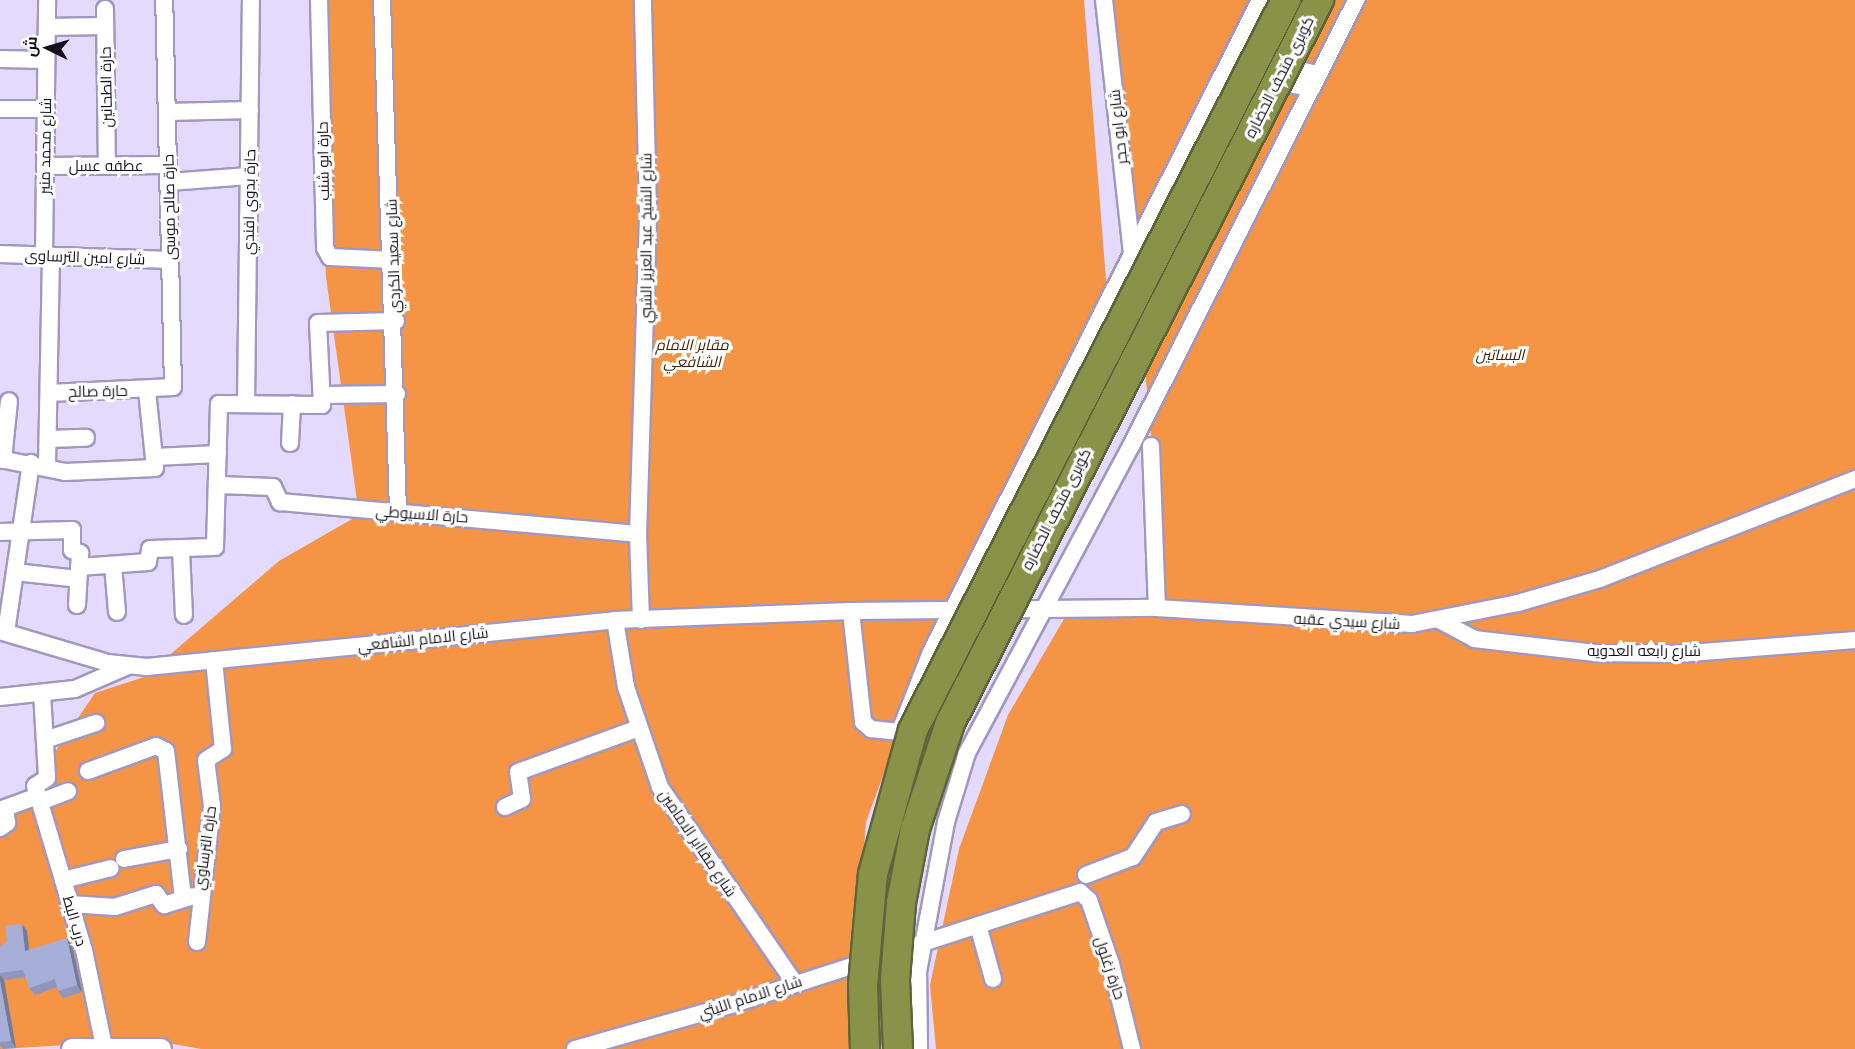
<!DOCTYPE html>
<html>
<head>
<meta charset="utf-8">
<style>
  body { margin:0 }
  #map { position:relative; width:1855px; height:1049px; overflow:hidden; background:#e3dafd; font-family:"Noto Serif",Cairo,serif }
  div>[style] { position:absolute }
  .green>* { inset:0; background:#f59445 }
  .roads { filter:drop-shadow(2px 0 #a197c0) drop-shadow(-2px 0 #a197c0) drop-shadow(0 2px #a197c0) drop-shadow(0 -2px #a197c0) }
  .minor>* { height:16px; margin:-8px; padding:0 8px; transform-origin:8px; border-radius:8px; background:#fff }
  .tertiary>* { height:20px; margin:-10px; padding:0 10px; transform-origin:10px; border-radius:10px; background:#fff }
  .bridges { filter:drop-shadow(2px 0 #5f653a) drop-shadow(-2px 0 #5f653a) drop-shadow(0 2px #5f653a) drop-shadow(0 -2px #5f653a) }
  .motorway-bridge>* { height:28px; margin:-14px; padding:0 14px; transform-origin:14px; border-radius:14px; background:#889349 }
  .wall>* { inset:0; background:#9096bb }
  .shaded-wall>* { inset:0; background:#757a98 }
  .building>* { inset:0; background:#a7afd9 }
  span { translate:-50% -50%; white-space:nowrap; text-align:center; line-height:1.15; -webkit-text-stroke:6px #fff; paint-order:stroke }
  .street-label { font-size:15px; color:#130f1e }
  .park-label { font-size:15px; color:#462000; font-style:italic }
  .north { position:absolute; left:18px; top:18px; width:60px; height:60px; -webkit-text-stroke:4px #fff; paint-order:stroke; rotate:275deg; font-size:16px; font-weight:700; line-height:24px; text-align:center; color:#130f1e }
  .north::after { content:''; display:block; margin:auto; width:21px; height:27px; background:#130f1e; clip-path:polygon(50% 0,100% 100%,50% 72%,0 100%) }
</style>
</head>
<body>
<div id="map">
  <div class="green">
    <i style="clip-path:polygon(315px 0,1084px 0,1109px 318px,990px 551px,950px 594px,866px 822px,857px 939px,857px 1049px,201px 1049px,151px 1040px,0 1049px,0 833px,95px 693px,144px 677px,279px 561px,359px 515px,326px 277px)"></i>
    <i style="clip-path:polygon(1110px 0,1855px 0,1855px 1049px,936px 1049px,930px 985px,959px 849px,1008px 715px,1064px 619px,1168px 614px)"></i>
  </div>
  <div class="roads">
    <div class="minor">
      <i style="left:319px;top:0;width:248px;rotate:88.6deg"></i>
      <i style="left:325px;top:248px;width:10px;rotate:61deg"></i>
      <i style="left:330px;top:257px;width:63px;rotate:2.7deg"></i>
      <i style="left:382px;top:0;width:512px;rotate:88.21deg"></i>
      <i style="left:1104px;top:0;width:255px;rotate:83.7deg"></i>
      <i style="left:105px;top:9px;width:157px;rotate:89.3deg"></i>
      <i style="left:47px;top:27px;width:58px;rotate:-1deg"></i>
      <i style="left:1248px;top:58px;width:71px;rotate:13.1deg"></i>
      <i style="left:0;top:59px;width:46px;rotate:1.2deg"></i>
      <i style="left:1239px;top:75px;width:72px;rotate:10.4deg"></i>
      <i style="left:0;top:109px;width:46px"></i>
      <i style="left:167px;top:112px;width:83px;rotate:-1.4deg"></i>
      <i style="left:45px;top:166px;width:123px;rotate:-0.5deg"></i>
      <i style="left:169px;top:182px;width:80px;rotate:-4.3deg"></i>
      <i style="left:0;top:254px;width:170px;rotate:2deg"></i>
      <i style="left:44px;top:256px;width:256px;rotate:-89.3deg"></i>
      <i style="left:49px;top:393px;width:124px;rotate:-2.8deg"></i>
      <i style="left:173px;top:387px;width:387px;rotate:-91.3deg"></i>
      <i style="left:322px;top:395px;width:75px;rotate:-0.8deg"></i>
      <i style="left:246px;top:404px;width:404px;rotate:-89.3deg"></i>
      <i style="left:48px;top:439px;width:38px;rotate:-2deg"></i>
      <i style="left:290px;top:443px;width:39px;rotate:-87deg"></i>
      <i style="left:1151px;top:446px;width:162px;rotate:87.9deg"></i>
      <i style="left:154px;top:457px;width:64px;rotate:-2.7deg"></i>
      <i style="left:0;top:459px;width:66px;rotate:11.3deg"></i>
      <i style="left:65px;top:472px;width:90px;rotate:-2.5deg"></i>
      <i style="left:155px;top:468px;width:78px;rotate:-95.9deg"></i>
      <i style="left:3px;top:460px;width:59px;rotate:-84.2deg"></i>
      <i style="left:47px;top:465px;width:209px;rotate:-88.9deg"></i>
      <i style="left:218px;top:485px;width:55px;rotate:2.1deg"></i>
      <i style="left:273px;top:487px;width:17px;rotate:65deg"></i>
      <i style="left:280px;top:502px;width:359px;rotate:5.1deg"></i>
      <i style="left:0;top:532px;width:72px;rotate:-1.6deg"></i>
      <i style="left:72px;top:530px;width:20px;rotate:90deg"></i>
      <i style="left:72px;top:550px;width:9px;rotate:21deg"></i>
      <i style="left:80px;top:553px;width:52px;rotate:93.3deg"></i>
      <i style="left:181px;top:550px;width:65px;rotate:87.4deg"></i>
      <i style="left:113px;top:565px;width:47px;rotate:85.1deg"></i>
      <i style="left:79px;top:567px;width:69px;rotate:-4.1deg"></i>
      <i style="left:148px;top:562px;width:13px;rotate:-81deg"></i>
      <i style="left:150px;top:549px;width:65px;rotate:-1.8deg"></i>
      <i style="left:215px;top:547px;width:143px;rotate:-88.4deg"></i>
      <i style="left:219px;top:404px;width:103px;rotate:0.6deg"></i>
      <i style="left:322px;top:405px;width:82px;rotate:-92.8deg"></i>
      <i style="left:318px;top:323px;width:78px;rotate:-1.5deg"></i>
      <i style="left:15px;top:572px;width:63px;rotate:6.3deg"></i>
      <i style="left:851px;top:611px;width:112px;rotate:83.8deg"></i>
      <i style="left:863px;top:722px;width:11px;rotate:41deg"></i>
      <i style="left:871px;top:729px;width:29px;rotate:6deg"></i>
      <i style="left:615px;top:620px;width:68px;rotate:80.7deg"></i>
      <i style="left:626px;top:687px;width:106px;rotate:71.2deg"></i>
      <i style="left:660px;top:787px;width:237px;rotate:55.5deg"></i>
      <i style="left:641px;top:620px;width:86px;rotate:-92deg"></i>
      <i style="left:638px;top:534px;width:323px;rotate:-88.2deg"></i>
      <i style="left:648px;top:211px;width:211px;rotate:-91.4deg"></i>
      <i style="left:1439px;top:620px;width:40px;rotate:28deg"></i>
      <i style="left:1474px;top:639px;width:122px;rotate:6.6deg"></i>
      <i style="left:1595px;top:653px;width:82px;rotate:0.7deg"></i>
      <i style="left:1677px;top:654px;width:179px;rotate:-4.5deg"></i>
      <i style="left:0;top:631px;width:113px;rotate:16.5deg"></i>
      <i style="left:108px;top:663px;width:39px;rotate:6deg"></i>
      <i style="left:147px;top:667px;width:470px;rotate:-5.7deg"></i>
      <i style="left:615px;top:620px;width:236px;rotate:-2.2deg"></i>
      <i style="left:851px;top:611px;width:306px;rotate:-0.6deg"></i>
      <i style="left:1157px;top:608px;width:256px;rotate:3.6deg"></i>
      <i style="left:1412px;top:624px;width:108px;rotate:-11.2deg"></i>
      <i style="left:1518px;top:603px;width:85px;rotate:-16.3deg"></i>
      <i style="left:1600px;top:579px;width:274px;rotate:-21.4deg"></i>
      <i style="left:6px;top:632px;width:171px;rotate:-81.6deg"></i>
      <i style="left:42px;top:693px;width:85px;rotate:86.6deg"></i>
      <i style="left:47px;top:778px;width:14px;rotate:146deg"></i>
      <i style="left:35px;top:786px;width:171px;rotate:73.4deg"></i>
      <i style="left:84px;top:950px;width:99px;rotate:78.3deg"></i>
      <i style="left:0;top:697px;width:75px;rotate:-6.1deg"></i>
      <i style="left:75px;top:689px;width:58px;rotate:-23.5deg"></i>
      <i style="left:902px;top:726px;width:79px;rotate:-68.6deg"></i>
      <i style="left:931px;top:652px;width:730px;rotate:-63.22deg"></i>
      <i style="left:45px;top:740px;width:54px;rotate:-18.4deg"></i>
      <i style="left:88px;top:771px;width:72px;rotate:-20.2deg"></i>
      <i style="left:156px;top:746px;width:11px;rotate:27deg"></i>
      <i style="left:166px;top:751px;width:149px;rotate:83.4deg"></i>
      <i style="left:40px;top:802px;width:30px;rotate:-21deg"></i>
      <i style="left:505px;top:807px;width:19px;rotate:-25deg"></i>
      <i style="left:522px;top:799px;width:27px;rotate:-98deg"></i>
      <i style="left:518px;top:772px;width:129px;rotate:-20deg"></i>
      <i style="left:0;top:828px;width:9px;rotate:-36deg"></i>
      <i style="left:7px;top:823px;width:15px;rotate:-98deg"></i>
      <i style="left:5px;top:808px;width:35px;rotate:-20deg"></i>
      <i style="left:124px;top:859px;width:56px;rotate:-10.3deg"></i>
      <i style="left:1086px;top:875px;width:50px;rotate:-21deg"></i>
      <i style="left:1133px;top:857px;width:42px;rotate:-56.7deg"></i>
      <i style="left:1156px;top:822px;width:27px;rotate:-17deg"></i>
      <i style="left:63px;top:880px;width:49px;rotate:-14deg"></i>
      <i style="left:70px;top:904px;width:45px;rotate:3.8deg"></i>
      <i style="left:115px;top:907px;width:43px;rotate:-17.6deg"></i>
      <i style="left:156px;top:894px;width:14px;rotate:54deg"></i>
      <i style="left:164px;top:905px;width:30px;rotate:-17deg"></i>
      <i style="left:978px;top:925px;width:56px;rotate:74.5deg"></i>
      <i style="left:197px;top:942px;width:137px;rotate:-83.7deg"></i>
      <i style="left:212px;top:806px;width:46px;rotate:-97.4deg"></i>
      <i style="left:206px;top:760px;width:20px;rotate:-33deg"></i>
      <i style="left:223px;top:749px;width:89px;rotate:-95.8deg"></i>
      <i style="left:575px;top:1049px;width:162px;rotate:-15.8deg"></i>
      <i style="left:731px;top:1005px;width:367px;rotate:-17.9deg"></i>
      <i style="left:1080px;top:892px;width:12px;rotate:42deg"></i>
      <i style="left:1089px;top:900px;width:68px;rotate:71deg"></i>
      <i style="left:1111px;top:964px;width:88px;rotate:76.1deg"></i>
      <i style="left:919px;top:1049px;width:77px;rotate:-90.7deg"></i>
      <i style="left:918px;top:972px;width:153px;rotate:-79.4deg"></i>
      <i style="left:946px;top:822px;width:72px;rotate:-73.1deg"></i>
      <i style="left:967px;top:753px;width:348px;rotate:-61.9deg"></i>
      <i style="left:1131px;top:446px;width:500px;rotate:-63.2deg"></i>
    </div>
    <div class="tertiary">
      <i style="left:72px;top:1049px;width:89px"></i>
    </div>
  </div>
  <div class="bridges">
    <div class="motorway-bridge">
      <i style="left:865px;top:1049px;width:64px;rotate:-91.8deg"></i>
      <i style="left:863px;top:985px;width:111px;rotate:-84.9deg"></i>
      <i style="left:873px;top:874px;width:149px;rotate:-74.5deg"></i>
      <i style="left:913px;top:730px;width:820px;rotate:-62.93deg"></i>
      <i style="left:898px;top:1049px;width:70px;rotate:-92.5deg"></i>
      <i style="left:895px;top:979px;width:76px;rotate:-85.5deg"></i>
      <i style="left:901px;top:903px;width:75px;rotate:-79.3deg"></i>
      <i style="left:915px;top:829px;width:112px;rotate:-71.7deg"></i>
      <i style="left:950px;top:723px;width:812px;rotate:-62.96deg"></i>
    </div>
  </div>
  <div class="wall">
    <i style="clip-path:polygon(22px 924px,27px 931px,29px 950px,72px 946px,82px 992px,63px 998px,58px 991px,57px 987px,35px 995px,29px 988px,26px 977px,4px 980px,16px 1048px,3px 1049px,0 1045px,0 947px,7px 941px)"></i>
  </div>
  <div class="shaded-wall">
    <i style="clip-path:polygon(22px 924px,27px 931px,30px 958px,25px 951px)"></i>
    <i style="clip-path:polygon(67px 938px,72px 946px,82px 992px,77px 985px)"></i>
    <i style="clip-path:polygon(0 975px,4px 980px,16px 1048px,11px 1041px,0 981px)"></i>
  </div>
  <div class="building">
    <i style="clip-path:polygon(22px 924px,25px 951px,67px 938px,77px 985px,58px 991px,55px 979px,29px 988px,23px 970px,0 973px,0 947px,7px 941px,5px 926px)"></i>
    <i style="clip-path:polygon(0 981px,11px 1041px,0 1042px)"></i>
  </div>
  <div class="street-label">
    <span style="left:1279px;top:77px;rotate:-63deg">كوبرى متحف الحضاره</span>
    <span style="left:106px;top:87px;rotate:-91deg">حارة الطحانين</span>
    <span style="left:1118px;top:127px;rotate:-96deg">شارع ابو حجر</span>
    <span style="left:45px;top:146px;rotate:-89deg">شارع محمد منير</span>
    <span style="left:323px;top:161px;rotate:-91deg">حارة ابو شنب</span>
    <span style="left:106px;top:166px">عطفه عسل</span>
    <span style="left:249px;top:202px;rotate:-89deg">حارة بدوي افندي</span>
    <span style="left:169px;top:207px;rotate:-91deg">حارة صالح موسى</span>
    <span style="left:646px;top:238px;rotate:-90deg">شارع الشيخ عبد العزيز الشبي</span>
    <span style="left:393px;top:256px;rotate:-92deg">شارع سعيد الكردي</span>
    <span style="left:85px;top:257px;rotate:2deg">شارع امين الترساوى</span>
    <span style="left:98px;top:391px;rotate:-1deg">حارة صالح</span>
    <span style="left:1056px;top:509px;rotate:-63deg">كوبرى متحف الحضاره</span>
    <span style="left:422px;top:514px;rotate:4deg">حارة الاسيوطي</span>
    <span style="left:1347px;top:621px;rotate:3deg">شارع سيدي عقبه</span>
    <span style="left:423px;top:639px;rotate:-6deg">شارع الامام الشافعي</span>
    <span style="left:1644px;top:651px">شارع رابعه العدويه</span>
    <span style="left:698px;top:843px;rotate:56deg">شارع مقاابر الامامين</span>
    <span style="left:205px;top:848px;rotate:-82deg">حارة الترساوي</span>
    <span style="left:75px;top:921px;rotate:74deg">درب البط</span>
    <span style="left:1110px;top:968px;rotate:71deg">حارة زغلول</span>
    <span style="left:750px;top:997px;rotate:-18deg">شارع الامام الليثي</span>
  </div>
  <div class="park-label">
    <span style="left:692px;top:353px">مقابر الامام<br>الشافعي</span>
    <span style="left:1500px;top:355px">البساتين</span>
  </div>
  <div class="north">ش</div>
</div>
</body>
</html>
